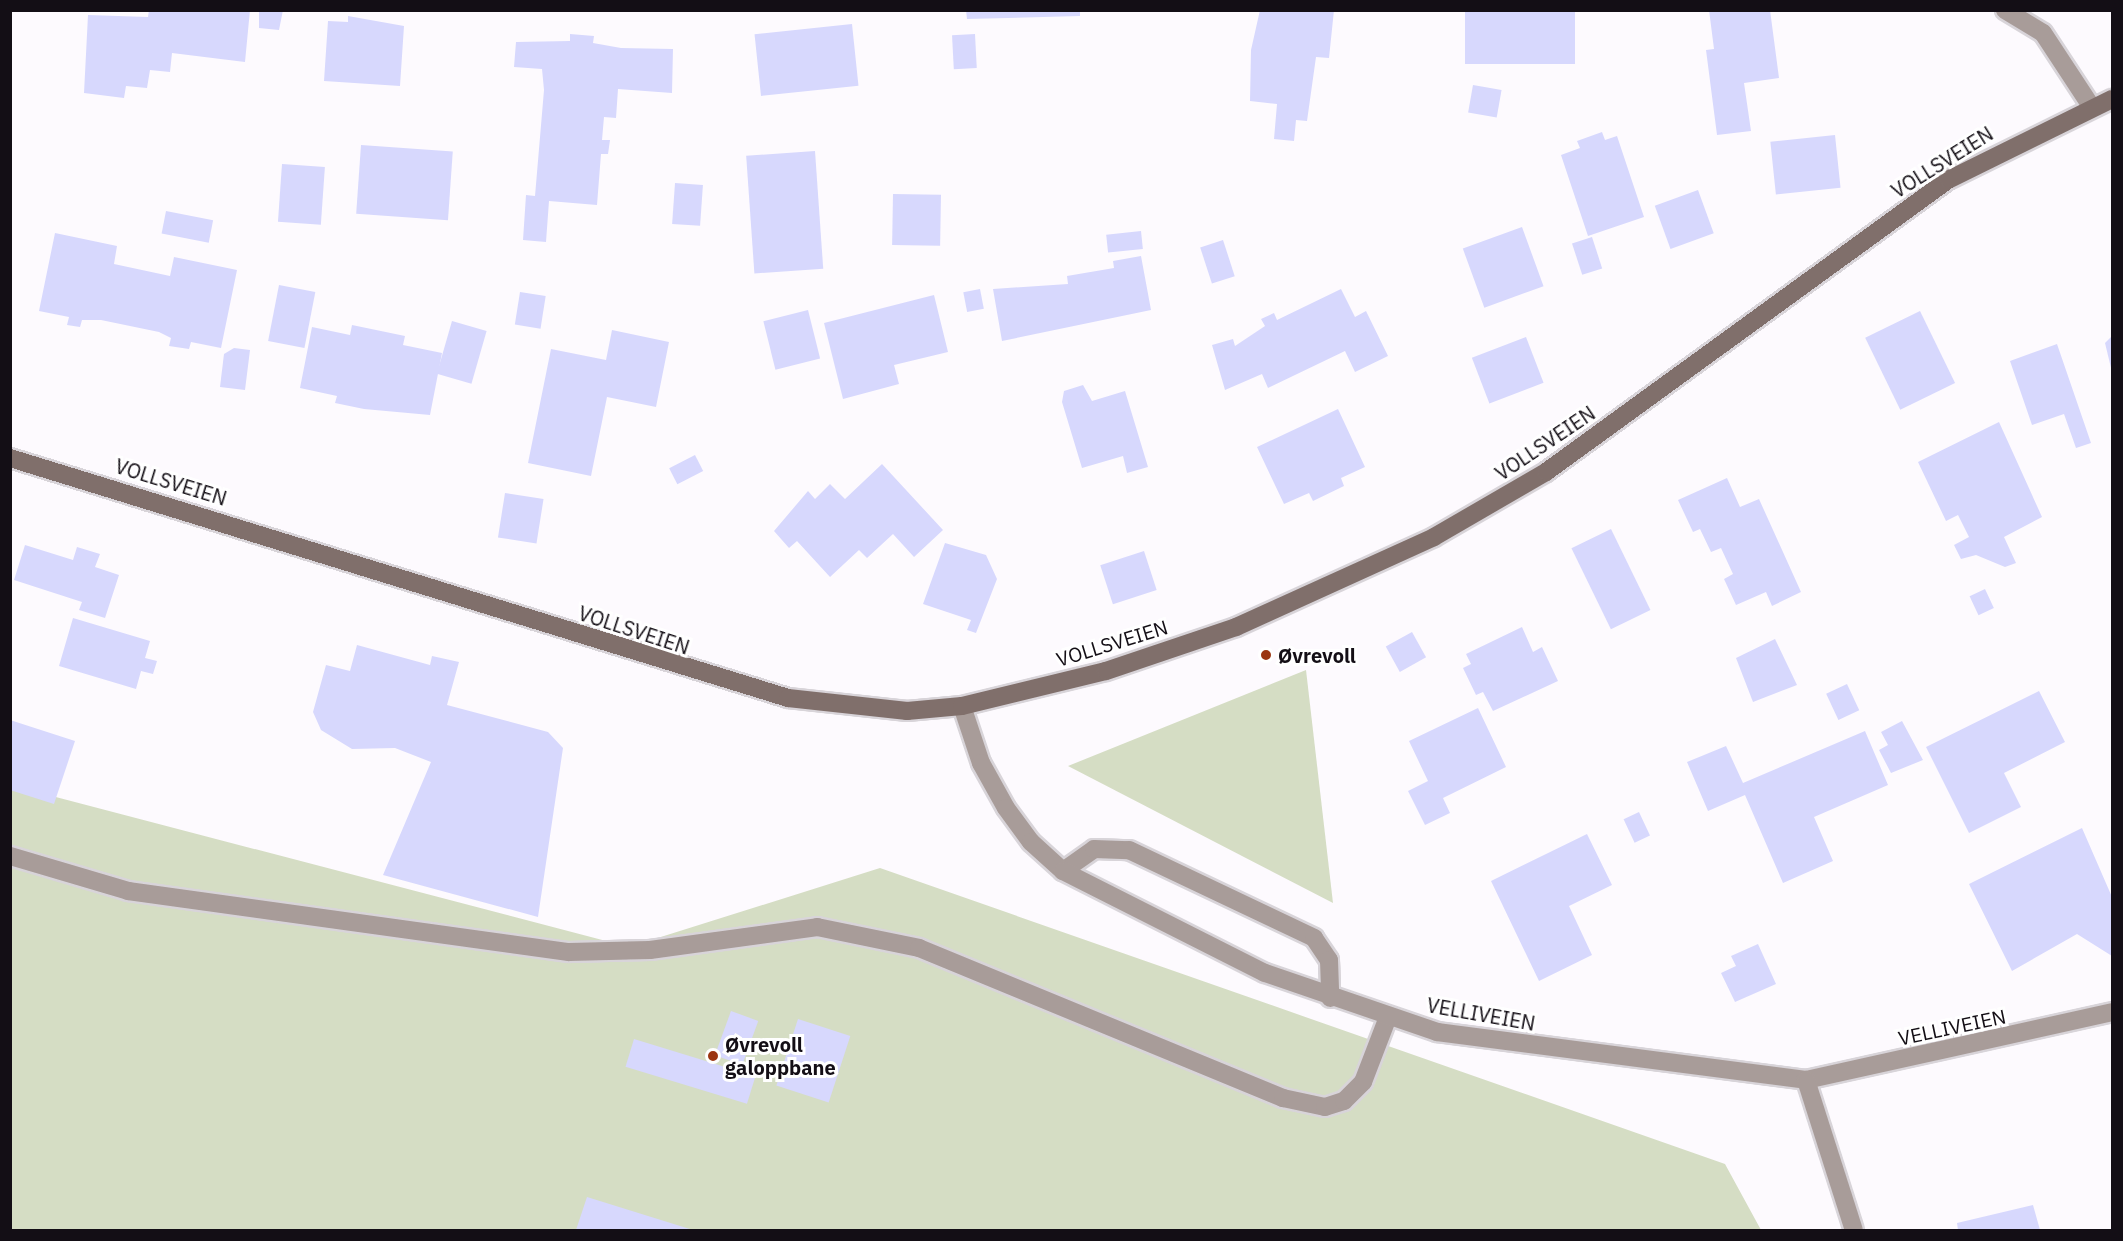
<!DOCTYPE html>
<html>
<head>
<meta charset="utf-8">
<style>
  body { margin:0 }
  #map { position:relative; width:2123px; height:1241px; overflow:hidden; background:#fdfafe; font-family:"IBM Plex Sans",sans-serif }
  div>[style] { position:absolute }
  .green>* { inset:0; background:#d5ddc4 }
  .building>* { inset:0; background:#d7d8fd; transform-origin:0 0 }
  .roads { filter:drop-shadow(2px 0 #d8d4d9) drop-shadow(-2px 0 #d8d4d9) drop-shadow(0 2px #d8d4d9) drop-shadow(0 -2px #d8d4d9) }
  .lane>* { height:18px; margin:-9px; padding:0 9px; transform-origin:9px; border-radius:9px; background:#a89c99 }
  .street>* { height:18px; margin:-9px; padding:0 9px; transform-origin:9px; border-radius:9px; background:#a89c99 }
  .secondary>* { height:18px; margin:-9px; padding:0 9px; transform-origin:9px; border-radius:9px; background:#806f6b }
  .dots>* { width:16px; height:16px; translate:-50% -50%; box-sizing:border-box; border:3px solid #fff; border-radius:50% }
  span { translate:-50% -50%; white-space:nowrap; text-align:center; line-height:1.15; -webkit-text-stroke:6px #fff; paint-order:stroke }
  .street-label { font-size:20px; color:#130e15 }
  .poi-label { font-size:20px; color:#130e15; font-weight:700 }
  .left { translate:0 -50%; text-align:left }
  .frame { position:absolute; inset:0; border:12px solid #130e15; pointer-events:none }
</style>
</head>
<body>
<div id="map">
  <div class="green">
    <i style="clip-path:polygon(1306px 670px,1333px 903px,1068px 766px)"></i>
    <i style="clip-path:polygon(10px 785px,629px 947px,880px 868px,1725px 1164px,1761px 1230px,11px 1230px)"></i>
  </div>
  <div class="building">
    <i style="clip-path:polygon(149px 10px,250px 10px,245px 62px,172px 53px,170px 72px,150px 70px,147px 88px,126px 86px,124px 98px,84px 93px,88px 15px,148px 17px)"></i>
    <i style="clip-path:polygon(259px 10px,283px 10px,279px 30px,259px 28px)"></i>
    <i style="clip-path:polygon(966px 10px,1080px 10px,1080px 16px,967px 19px)"></i>
    <i style="clip-path:polygon(1260px 10px,1334px 10px,1329px 58px,1316px 57px,1307px 121px,1296px 120px,1294px 141px,1274px 139px,1277px 104px,1250px 101px,1251px 50px)"></i>
    <i style="left:1465px;top:10px;width:110px;height:54px"></i>
    <i style="clip-path:polygon(1709px 10px,1770px 10px,1779px 78px,1744px 83px,1751px 131px,1717px 135px,1706px 50px,1714px 49px)"></i>
    <i style="clip-path:polygon(348px 16px,404px 26px,400px 86px,324px 81px,328px 21px,348px 22px)"></i>
    <i style="left:852px;top:24px;width:62px;height:98px;rotate:84deg"></i>
    <i style="clip-path:polygon(570px 34px,594px 36px,593px 43px,621px 48px,673px 49px,672px 93px,618px 89px,616px 118px,604px 117px,602px 140px,610px 140px,608px 154px,601px 154px,597px 205px,549px 201px,546px 242px,523px 240px,526px 195px,535px 196px,544px 90px,542px 69px,514px 67px,516px 42px,570px 41px)"></i>
    <i style="left:975px;top:34px;width:34px;height:23px;rotate:87deg"></i>
    <i style="left:1473px;top:85px;width:29px;height:28px;rotate:10deg"></i>
    <i style="clip-path:polygon(1602px 132px,1605px 140px,1617px 136px,1644px 217px,1588px 236px,1561px 155px,1580px 148px,1577px 141px)"></i>
    <i style="left:1835px;top:135px;width:53px;height:65px;rotate:84deg"></i>
    <i style="left:361px;top:145px;width:92px;height:69px;rotate:4deg"></i>
    <i style="left:815px;top:151px;width:118px;height:69px;rotate:86deg"></i>
    <i style="left:282px;top:164px;width:43px;height:58px;rotate:4deg"></i>
    <i style="left:675px;top:183px;width:28px;height:41px;rotate:4deg"></i>
    <i style="left:1698px;top:190px;width:46px;height:46px;rotate:70deg"></i>
    <i style="left:893px;top:194px;width:48px;height:51px;rotate:1deg"></i>
    <i style="left:166px;top:211px;width:48px;height:23px;rotate:11deg"></i>
    <i style="left:1522px;top:227px;width:63px;height:63px;rotate:70deg"></i>
    <i style="left:1141px;top:231px;width:18px;height:35px;rotate:84deg"></i>
    <i style="clip-path:polygon(55px 233px,117px 246px,114px 264px,170px 276px,174px 257px,237px 270px,221px 348px,191px 342px,189px 349px,169px 346px,171px 338px,159px 332px,101px 320px,82px 320px,80px 327px,67px 325px,69px 317px,39px 311px)"></i>
    <i style="left:1592px;top:237px;width:33px;height:21px;rotate:72deg"></i>
    <i style="left:1223px;top:240px;width:38px;height:24px;rotate:72deg"></i>
    <i style="clip-path:polygon(1141px 256px,1151px 310px,1002px 341px,993px 289px,1068px 284px,1067px 276px,1114px 268px,1113px 261px)"></i>
    <i style="left:279px;top:285px;width:37px;height:57px;rotate:11deg"></i>
    <i style="left:980px;top:289px;width:20px;height:17px;rotate:79deg"></i>
    <i style="clip-path:polygon(1341px 289px,1355px 317px,1366px 311px,1388px 356px,1355px 372px,1345px 351px,1268px 388px,1262px 374px,1225px 390px,1212px 345px,1233px 339px,1235px 346px,1265px 326px,1261px 319px,1274px 313px,1277px 320px)"></i>
    <i style="left:520px;top:292px;width:26px;height:33px;rotate:9deg"></i>
    <i style="clip-path:polygon(934px 295px,948px 352px,894px 365px,899px 384px,843px 399px,824px 323px)"></i>
    <i style="left:808px;top:310px;width:50px;height:46px;rotate:76deg"></i>
    <i style="left:1920px;top:311px;width:80px;height:61px;rotate:64deg"></i>
    <i style="left:452px;top:321px;width:36px;height:55px;rotate:16deg"></i>
    <i style="clip-path:polygon(352px 325px,405px 336px,403px 345px,442px 353px,430px 415px,364px 409px,335px 403px,337px 396px,300px 388px,312px 327px,350px 335px)"></i>
    <i style="clip-path:polygon(612px 330px,669px 342px,656px 407px,607px 397px,591px 476px,528px 463px,551px 349px,606px 360px)"></i>
    <i style="clip-path:polygon(2112px 336px,2112px 372px,2105px 343px)"></i>
    <i style="left:1526px;top:337px;width:49px;height:58px;rotate:69deg"></i>
    <i style="clip-path:polygon(2057px 344px,2091px 443px,2076px 448px,2064px 414px,2032px 425px,2010px 361px)"></i>
    <i style="clip-path:polygon(234px 348px,250px 350px,245px 390px,220px 387px,224px 354px)"></i>
    <i style="clip-path:polygon(1083px 385px,1092px 401px,1125px 391px,1148px 467px,1127px 473px,1123px 456px,1082px 468px,1062px 402px,1064px 391px)"></i>
    <i style="clip-path:polygon(1338px 409px,1365px 467px,1341px 478px,1344px 486px,1313px 501px,1309px 493px,1284px 504px,1257px 447px)"></i>
    <i style="clip-path:polygon(1999px 422px,2042px 517px,2004px 537px,2016px 563px,2005px 567px,1976px 555px,1961px 559px,1954px 545px,1969px 537px,1958px 515px,1946px 521px,1918px 462px)"></i>
    <i style="left:695px;top:455px;width:18px;height:29px;rotate:63deg"></i>
    <i style="clip-path:polygon(882px 464px,943px 530px,914px 557px,893px 534px,867px 558px,859px 550px,830px 577px,797px 541px,789px 548px,774px 531px,808px 491px,815px 499px,830px 484px,845px 499px)"></i>
    <i style="clip-path:polygon(1727px 478px,1740px 507px,1759px 499px,1801px 592px,1772px 606px,1766px 592px,1736px 605px,1724px 579px,1733px 574px,1721px 548px,1711px 552px,1700px 529px,1693px 532px,1678px 500px)"></i>
    <i style="left:505px;top:493px;width:39px;height:45px;rotate:9deg"></i>
    <i style="left:1611px;top:529px;width:90px;height:44px;rotate:64deg"></i>
    <i style="clip-path:polygon(945px 543px,986px 555px,997px 579px,976px 633px,967px 630px,971px 620px,923px 604px)"></i>
    <i style="clip-path:polygon(25px 545px,73px 560px,77px 547px,100px 554px,95px 567px,119px 575px,105px 618px,79px 610px,82px 602px,14px 580px)"></i>
    <i style="left:1144px;top:551px;width:41px;height:46px;rotate:72deg"></i>
    <i style="left:1985px;top:589px;width:21px;height:17px;rotate:65deg"></i>
    <i style="clip-path:polygon(73px 618px,150px 641px,145px 658px,157px 661px,153px 674px,141px 671px,136px 689px,59px 666px)"></i>
    <i style="clip-path:polygon(1522px 627px,1533px 652px,1542px 647px,1558px 681px,1493px 711px,1483px 692px,1476px 695px,1463px 668px,1471px 664px,1466px 654px)"></i>
    <i style="left:1412px;top:632px;width:29px;height:30px;rotate:61deg"></i>
    <i style="clip-path:polygon(1775px 639px,1797px 685px,1753px 702px,1736px 658px)"></i>
    <i style="clip-path:polygon(357px 645px,430px 665px,432px 656px,459px 662px,447px 705px,548px 732px,563px 748px,538px 917px,383px 875px,431px 762px,395px 748px,352px 749px,321px 730px,313px 712px,326px 665px,350px 671px)"></i>
    <i style="left:1847px;top:684px;width:29px;height:23px;rotate:65deg"></i>
    <i style="clip-path:polygon(2039px 691px,2065px 742px,2004px 773px,2021px 807px,1969px 833px,1926px 747px)"></i>
    <i style="clip-path:polygon(1478px 708px,1506px 767px,1443px 798px,1450px 813px,1425px 825px,1408px 791px,1428px 781px,1409px 741px)"></i>
    <i style="clip-path:polygon(10px 720px,75px 741px,54px 804px,10px 790px)"></i>
    <i style="clip-path:polygon(1902px 721px,1923px 760px,1891px 773px,1879px 750px,1888px 745px,1881px 732px)"></i>
    <i style="clip-path:polygon(1865px 731px,1888px 785px,1814px 817px,1833px 861px,1783px 883px,1745px 795px,1708px 811px,1687px 762px,1726px 746px,1743px 783px)"></i>
    <i style="left:1639px;top:812px;width:26px;height:17px;rotate:65deg"></i>
    <i style="clip-path:polygon(2082px 828px,2112px 897px,2112px 956px,2077px 934px,2012px 971px,1969px 884px)"></i>
    <i style="clip-path:polygon(1587px 834px,1612px 885px,1569px 906px,1592px 955px,1539px 981px,1491px 881px)"></i>
    <i style="clip-path:polygon(1758px 944px,1776px 984px,1735px 1002px,1721px 973px,1736px 966px,1731px 956px)"></i>
    <i style="left:731px;top:1011px;width:29px;height:47px;rotate:20deg"></i>
    <i style="left:798px;top:1019px;width:55px;height:70px;rotate:18deg"></i>
    <i style="left:634px;top:1039px;width:127px;height:29px;rotate:17deg"></i>
    <i style="clip-path:polygon(587px 1197px,693px 1230px,576px 1230px)"></i>
    <i style="clip-path:polygon(2033px 1205px,2040px 1230px,1958px 1230px,1957px 1223px)"></i>
  </div>
  <div class="roads">
    <div class="lane">
      <i style="left:10px;top:856px;width:123px;rotate:16.5deg"></i>
      <i style="left:128px;top:891px;width:445px;rotate:7.9deg"></i>
      <i style="left:569px;top:952px;width:81px;rotate:-1.4deg"></i>
      <i style="left:650px;top:950px;width:169px;rotate:-7.8deg"></i>
      <i style="left:817px;top:927px;width:104px;rotate:11.6deg"></i>
      <i style="left:919px;top:948px;width:394px;rotate:22.4deg"></i>
      <i style="left:1283px;top:1098px;width:43px;rotate:12.1deg"></i>
      <i style="left:1325px;top:1107px;width:20px;rotate:-18deg"></i>
      <i style="left:1344px;top:1101px;width:27px;rotate:-45deg"></i>
      <i style="left:1363px;top:1082px;width:70px;rotate:-69deg"></i>
      <i style="left:1063px;top:871px;width:38px;rotate:-35deg"></i>
      <i style="left:1094px;top:849px;width:35px;rotate:2deg"></i>
      <i style="left:1129px;top:850px;width:205px;rotate:25.4deg"></i>
      <i style="left:1314px;top:938px;width:27px;rotate:56deg"></i>
      <i style="left:1329px;top:960px;width:38px;rotate:88deg"></i>
    </div>
    <div class="street">
      <i style="left:2005px;top:10px;width:44px;rotate:31.2deg"></i>
      <i style="left:2043px;top:33px;width:87px;rotate:56.7deg"></i>
      <i style="left:962px;top:706px;width:60px;rotate:71.6deg"></i>
      <i style="left:981px;top:763px;width:51px;rotate:60.9deg"></i>
      <i style="left:1006px;top:808px;width:42px;rotate:53.7deg"></i>
      <i style="left:1031px;top:842px;width:43px;rotate:42.2deg"></i>
      <i style="left:1063px;top:871px;width:226px;rotate:26.8deg"></i>
      <i style="left:1265px;top:973px;width:182px;rotate:18.9deg"></i>
      <i style="left:1437px;top:1032px;width:372px;rotate:7.4deg"></i>
      <i style="left:1806px;top:1080px;width:313px;rotate:-12.5deg"></i>
      <i style="left:1806px;top:1080px;width:157px;rotate:72.3deg"></i>
    </div>
    <div class="secondary">
      <i style="left:10px;top:458px;width:814px;rotate:17.14deg"></i>
      <i style="left:788px;top:698px;width:120px;rotate:6.2deg"></i>
      <i style="left:907px;top:711px;width:55px;rotate:-5.2deg"></i>
      <i style="left:962px;top:706px;width:148px;rotate:-13.7deg"></i>
      <i style="left:1106px;top:671px;width:137px;rotate:-18.7deg"></i>
      <i style="left:1236px;top:627px;width:217px;rotate:-24.4deg"></i>
      <i style="left:1434px;top:537px;width:129px;rotate:-30.1deg"></i>
      <i style="left:1546px;top:472px;width:499px;rotate:-36deg"></i>
      <i style="left:1950px;top:179px;width:181px;rotate:-26.3deg"></i>
    </div>
  </div>
  <div class="dots">
    <i style="left:1266px;top:655px;background:#9b3511"></i>
    <i style="left:713px;top:1056px;background:#9b3511"></i>
  </div>
  <div class="street-label">
    <span style="left:1942px;top:162px;rotate:-32deg">VOLLSVEIEN</span>
    <span style="left:1545px;top:443px;rotate:-34deg">VOLLSVEIEN</span>
    <span style="left:171px;top:482px;rotate:17deg">VOLLSVEIEN</span>
    <span style="left:634px;top:630px;rotate:18deg">VOLLSVEIEN</span>
    <span style="left:1112px;top:643px;rotate:-17deg">VOLLSVEIEN</span>
    <span style="left:1481px;top:1014px;rotate:10deg">VELLIVEIEN</span>
    <span style="left:1952px;top:1027px;rotate:-12deg">VELLIVEIEN</span>
  </div>
  <div class="poi-label">
    <span class="left" style="left:1278px;top:655px">Øvrevoll</span>
    <span class="left" style="left:725px;top:1056px">Øvrevoll<br>galoppbane</span>
  </div>
  <div class="frame"></div>
</div>
</body>
</html>
